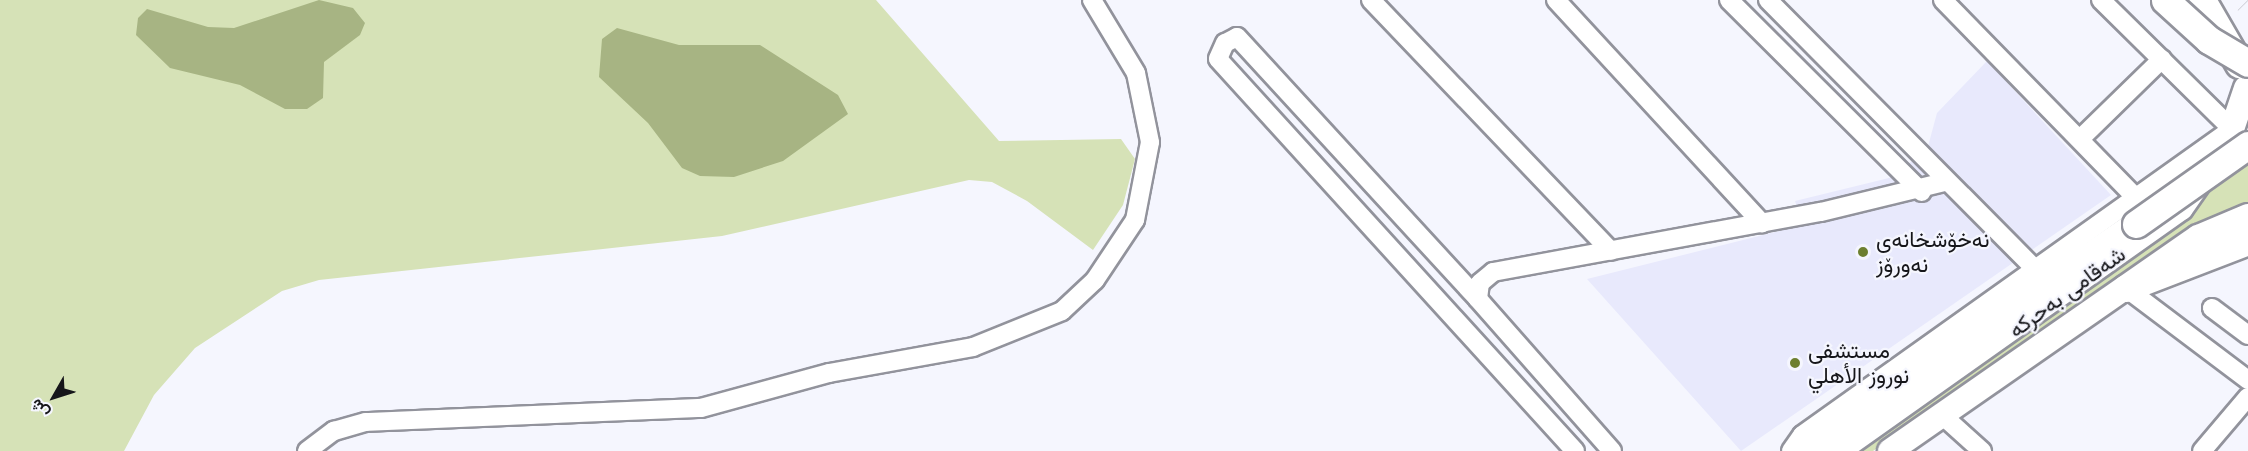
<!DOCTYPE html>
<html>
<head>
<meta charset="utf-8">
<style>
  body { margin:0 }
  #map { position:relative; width:2248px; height:451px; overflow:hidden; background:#f5f6fe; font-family:Jost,Vazirmatn,sans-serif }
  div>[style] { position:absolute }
  .built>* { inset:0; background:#e8e9fc }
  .green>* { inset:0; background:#d6e2b7 }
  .water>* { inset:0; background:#a7b483 }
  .highway-tunnel>* { height:27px; margin-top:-13.5px; transform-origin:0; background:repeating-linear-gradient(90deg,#d4d4dc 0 27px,transparent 0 41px) }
  .roads { filter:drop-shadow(2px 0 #92939c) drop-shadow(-2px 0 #92939c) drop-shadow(0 2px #92939c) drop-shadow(0 -2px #92939c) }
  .minor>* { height:18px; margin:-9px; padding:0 9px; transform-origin:9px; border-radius:9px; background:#fff }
  .major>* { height:24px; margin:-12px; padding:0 12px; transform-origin:12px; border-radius:12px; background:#fff }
  .highway>* { height:27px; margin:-13.5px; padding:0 13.5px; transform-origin:13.5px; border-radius:13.5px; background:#fff }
  .bridges { filter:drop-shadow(2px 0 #92939c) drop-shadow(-2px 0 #92939c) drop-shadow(0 2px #92939c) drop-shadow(0 -2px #92939c) }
  .highway-bridge>* { height:27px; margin:-13.5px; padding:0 13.5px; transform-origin:13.5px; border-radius:13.5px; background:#fff }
  .dots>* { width:16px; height:16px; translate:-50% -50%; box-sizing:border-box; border:3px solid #f5f6fe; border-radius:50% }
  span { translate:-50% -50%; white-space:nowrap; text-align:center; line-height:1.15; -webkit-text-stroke:4.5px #f5f6fe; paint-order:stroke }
  .poi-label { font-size:22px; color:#16161a }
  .left { translate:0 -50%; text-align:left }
  .street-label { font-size:22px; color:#16161a }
  .north { position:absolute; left:24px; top:367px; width:60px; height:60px; -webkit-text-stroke:4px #f5f6fe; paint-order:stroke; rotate:231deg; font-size:16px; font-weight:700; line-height:24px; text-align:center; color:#16161a }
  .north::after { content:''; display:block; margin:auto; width:21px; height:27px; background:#16161a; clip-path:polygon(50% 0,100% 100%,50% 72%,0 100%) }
</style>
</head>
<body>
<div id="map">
  <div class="built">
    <i style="clip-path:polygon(1987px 61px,2111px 195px,1741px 451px,1587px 279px,1803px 225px,1795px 201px,1889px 178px,1927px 150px,1937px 113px)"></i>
  </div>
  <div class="green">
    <i style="clip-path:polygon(0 0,876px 0,999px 141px,1121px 139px,1135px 159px,1123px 205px,1093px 250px,1027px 201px,992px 182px,969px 180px,722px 236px,319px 280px,282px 291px,195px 348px,154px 395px,124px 451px,0 451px)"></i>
    <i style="clip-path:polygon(2240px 119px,2248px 131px,2248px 206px,2224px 211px,2181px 234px,1873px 451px,1854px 451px,2181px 221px,2218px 179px)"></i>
  </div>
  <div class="water">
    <i style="clip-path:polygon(319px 0,353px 8px,365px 23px,360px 35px,324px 62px,323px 98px,307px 109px,285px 109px,240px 85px,170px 68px,136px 35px,138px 18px,147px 9px,208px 27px,234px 28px)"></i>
    <i style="clip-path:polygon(617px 28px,679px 45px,760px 45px,838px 95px,848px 114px,783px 161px,734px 177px,700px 176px,682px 168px,648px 123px,599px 77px,602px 39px)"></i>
  </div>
  <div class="highway-tunnel">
    <i style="left:2247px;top:0;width:1px;rotate:45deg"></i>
  </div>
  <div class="roads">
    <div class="minor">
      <i style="left:1371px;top:0;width:347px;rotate:46.3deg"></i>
      <i style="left:1556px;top:0;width:304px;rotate:47.3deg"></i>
      <i style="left:1729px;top:0;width:272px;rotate:44.9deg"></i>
      <i style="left:1768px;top:0;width:378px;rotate:45.2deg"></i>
      <i style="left:1943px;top:0;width:274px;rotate:45.7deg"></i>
      <i style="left:2081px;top:138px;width:113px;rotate:-44.3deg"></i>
      <i style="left:2126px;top:288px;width:153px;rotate:37deg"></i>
      <i style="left:1478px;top:299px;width:356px;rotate:-132.6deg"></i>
      <i style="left:1237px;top:37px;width:13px;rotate:153deg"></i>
      <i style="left:1225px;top:43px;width:17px;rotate:114deg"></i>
      <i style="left:1218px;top:59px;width:530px;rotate:47.68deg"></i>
      <i style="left:2212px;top:308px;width:45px;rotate:36.9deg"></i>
      <i style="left:1942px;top:415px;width:54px;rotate:42deg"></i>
      <i style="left:307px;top:451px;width:34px;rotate:-37deg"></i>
      <i style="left:334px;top:431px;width:33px;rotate:-16deg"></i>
      <i style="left:366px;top:422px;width:335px;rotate:-2.4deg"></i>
      <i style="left:701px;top:408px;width:133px;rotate:-15.3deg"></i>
      <i style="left:829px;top:373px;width:146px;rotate:-10.2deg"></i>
      <i style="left:973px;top:347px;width:96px;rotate:-22deg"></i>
      <i style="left:1062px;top:311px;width:45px;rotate:-43.2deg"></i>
      <i style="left:1095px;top:280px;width:72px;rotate:-56.3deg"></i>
      <i style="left:1135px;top:220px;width:79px;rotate:-79.1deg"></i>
      <i style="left:1150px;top:142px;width:70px;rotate:-101.5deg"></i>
      <i style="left:1136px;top:73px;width:85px;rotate:-121.1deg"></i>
      <i style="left:1612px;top:451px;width:203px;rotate:-131.4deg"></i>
      <i style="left:1478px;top:299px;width:16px;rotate:-83deg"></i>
      <i style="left:1480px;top:283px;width:17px;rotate:-40deg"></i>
      <i style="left:1493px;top:272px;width:333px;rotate:-10.4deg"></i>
      <i style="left:1821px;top:212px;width:127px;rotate:-13.7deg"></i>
      <i style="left:1791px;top:451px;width:19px;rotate:-55deg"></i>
      <i style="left:1802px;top:435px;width:528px;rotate:-35.44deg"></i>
      <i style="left:2232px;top:129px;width:184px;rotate:-135.4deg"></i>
      <i style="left:2202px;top:451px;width:71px;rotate:-49.6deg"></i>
    </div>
    <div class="major">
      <i style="left:1838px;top:451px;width:420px;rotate:-35.3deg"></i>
      <i style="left:2181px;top:208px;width:82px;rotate:-55deg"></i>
      <i style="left:2228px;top:141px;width:56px;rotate:-71.2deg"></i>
      <i style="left:1890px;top:451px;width:375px;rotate:-34.8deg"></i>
      <i style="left:2198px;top:237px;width:54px;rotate:-22.8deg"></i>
    </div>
    <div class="highway">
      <i style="left:2202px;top:0;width:74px;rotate:60deg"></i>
      <i style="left:2126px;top:288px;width:131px;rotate:-21.1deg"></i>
      <i style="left:1806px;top:451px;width:401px;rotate:-34.5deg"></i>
    </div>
  </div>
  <div class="bridges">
    <div class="highway-bridge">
      <i style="left:2165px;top:0;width:59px;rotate:42.3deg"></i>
      <i style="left:2209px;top:40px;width:45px;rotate:30.5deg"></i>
      <i style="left:2136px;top:224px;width:137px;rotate:-35.2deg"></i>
    </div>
  </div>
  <div class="dots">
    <i style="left:1863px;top:252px;background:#6d7f2f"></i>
    <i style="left:1795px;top:363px;background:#6d7f2f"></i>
  </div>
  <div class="poi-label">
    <span class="left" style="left:1876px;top:252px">نەخۆشخانەی<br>نەورۆز</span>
    <span class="left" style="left:1808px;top:363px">مستشفى<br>نوروز الأهلي</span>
  </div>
  <div class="street-label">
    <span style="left:2067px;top:292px;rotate:-36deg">شەقامی بەحرکە</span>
  </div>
  <div class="north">ش</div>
</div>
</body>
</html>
